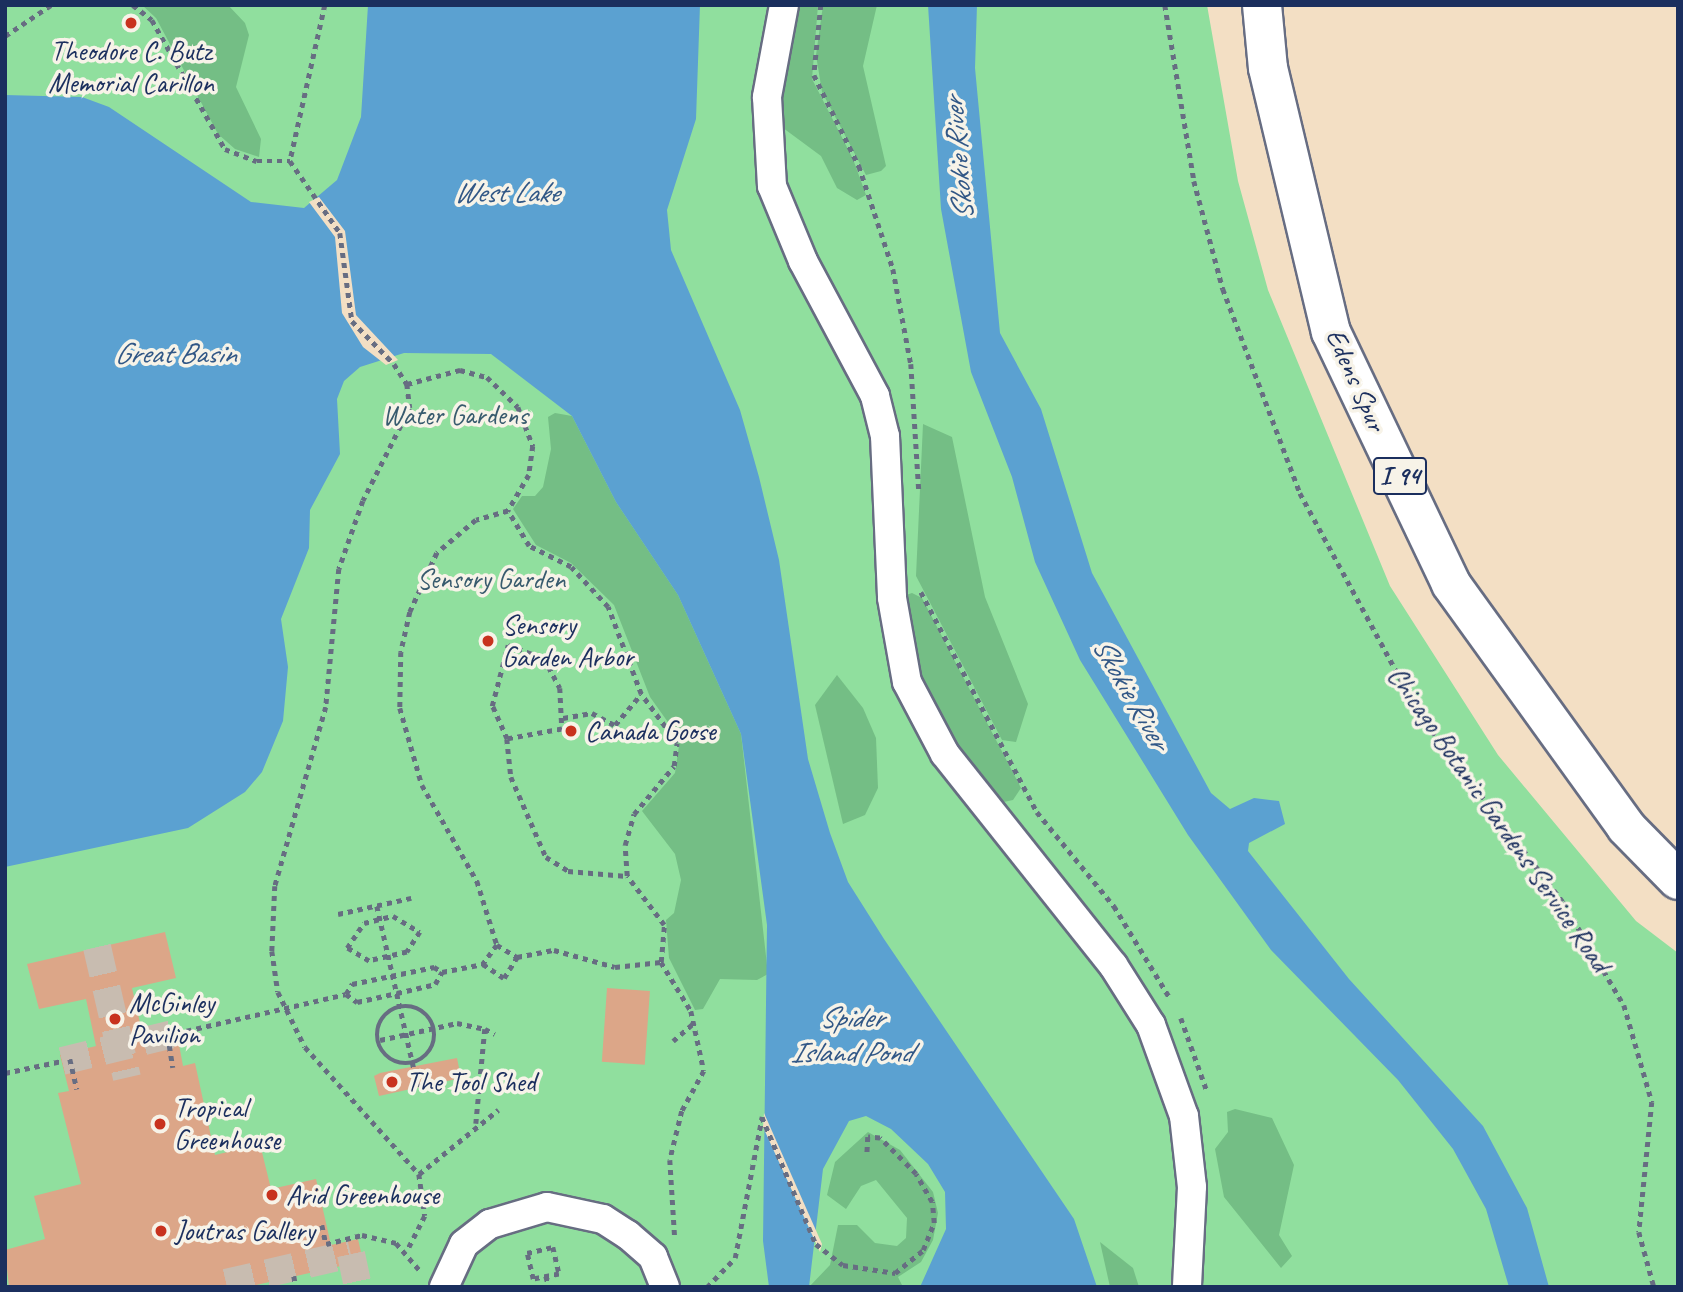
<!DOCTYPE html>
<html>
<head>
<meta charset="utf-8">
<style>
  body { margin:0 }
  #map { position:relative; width:1683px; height:1292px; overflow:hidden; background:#f3dfc4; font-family:Caveat,sans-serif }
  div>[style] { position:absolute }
  .green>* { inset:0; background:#90df9e }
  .forest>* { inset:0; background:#74be85 }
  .water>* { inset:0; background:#5ba1d1 }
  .pier>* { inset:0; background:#f3dfc4 }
  .building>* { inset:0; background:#dca688; transform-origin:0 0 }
  .minor-tunnel>* { height:28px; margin-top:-14px; transform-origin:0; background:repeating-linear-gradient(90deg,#c8bcb0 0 28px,transparent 0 42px) }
  .path>* { height:4.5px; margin-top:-2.25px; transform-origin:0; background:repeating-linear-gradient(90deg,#676d82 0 5px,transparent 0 10px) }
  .path>.ring { margin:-2.25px; padding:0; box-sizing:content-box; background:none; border:4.5px solid #676d82; border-radius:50% }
  .roads { filter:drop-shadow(2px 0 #676d82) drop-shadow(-2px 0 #676d82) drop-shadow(0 2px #676d82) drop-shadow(0 -2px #676d82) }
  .minor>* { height:28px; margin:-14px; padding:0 14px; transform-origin:14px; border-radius:14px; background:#fff }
  .highway>* { height:38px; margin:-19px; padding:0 19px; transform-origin:19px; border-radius:19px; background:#fff }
  .dots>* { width:19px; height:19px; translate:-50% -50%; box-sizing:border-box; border:4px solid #f7f3e8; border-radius:50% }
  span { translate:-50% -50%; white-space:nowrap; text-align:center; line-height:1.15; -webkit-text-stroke:7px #f7f3e8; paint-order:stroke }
  .shield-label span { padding:2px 5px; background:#f7f3e8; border:2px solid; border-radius:5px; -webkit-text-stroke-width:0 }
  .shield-label { font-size:26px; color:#1b2f5e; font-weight:700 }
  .poi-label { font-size:28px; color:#1b2f5e }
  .left { translate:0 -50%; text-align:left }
  .street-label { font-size:28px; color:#1b2f5e }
  .park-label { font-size:28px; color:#385b6e }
  .water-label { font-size:30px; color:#315786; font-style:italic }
  .frame { position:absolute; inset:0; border:7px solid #1b2f5e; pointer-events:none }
</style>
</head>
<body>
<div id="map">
  <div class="green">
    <i style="clip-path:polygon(5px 5px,1207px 5px,1238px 181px,1268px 290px,1390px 586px,1498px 755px,1636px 921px,1678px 953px,1678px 1287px,5px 1287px)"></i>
  </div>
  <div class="forest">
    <i style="clip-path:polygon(142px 5px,228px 5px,245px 23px,249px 35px,236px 87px,261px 139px,259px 157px,235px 149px,218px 134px,156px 18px)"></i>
    <i style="clip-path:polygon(797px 5px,818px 5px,812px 79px,853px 159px,866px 195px,857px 200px,837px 188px,821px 156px,775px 122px)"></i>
    <i style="clip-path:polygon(823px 5px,877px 5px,863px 66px,886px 166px,881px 171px,866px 175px,822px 92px,816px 55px)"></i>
    <i style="clip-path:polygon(555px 413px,572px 416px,616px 502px,678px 595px,741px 734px,768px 974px,757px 980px,720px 979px,703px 1009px,695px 1010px,669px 958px,666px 920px,674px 913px,681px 880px,675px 854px,642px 811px,675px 773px,680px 739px,650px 697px,614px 605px,571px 563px,536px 545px,513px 509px,522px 496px,535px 496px,543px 487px,551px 449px,548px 417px)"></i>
    <i style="clip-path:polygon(923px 424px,952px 437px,985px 597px,1028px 704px,1016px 742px,1002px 740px,916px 576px)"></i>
    <i style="clip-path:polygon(912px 593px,922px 598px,1021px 788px,1013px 800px,999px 803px,949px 741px,918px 676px,903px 596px)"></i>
    <i style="clip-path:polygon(837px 675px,863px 708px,876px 738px,878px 788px,865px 815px,843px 824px,815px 705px)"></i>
    <i style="clip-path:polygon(1235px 1109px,1272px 1118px,1294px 1165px,1279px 1235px,1292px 1256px,1281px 1268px,1224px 1197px,1215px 1149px,1228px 1132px,1227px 1112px)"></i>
    <i style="clip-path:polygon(868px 1132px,900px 1150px,933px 1192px,938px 1213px,933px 1240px,921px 1262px,898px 1277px,903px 1287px,809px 1287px,830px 1265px,838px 1225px,857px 1225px,875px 1243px,897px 1246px,906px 1238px,907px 1218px,876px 1180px,861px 1186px,846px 1209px,827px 1195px,835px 1162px)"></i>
    <i style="clip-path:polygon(1100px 1242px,1133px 1268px,1139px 1287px,1110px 1287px)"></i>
  </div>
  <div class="water">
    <i style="clip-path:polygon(368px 5px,700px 5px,696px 119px,667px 210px,671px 250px,740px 410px,759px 477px,779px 560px,808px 759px,830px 833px,848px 882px,884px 939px,1074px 1219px,1097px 1287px,920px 1287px,946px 1229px,945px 1192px,928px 1164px,891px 1129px,866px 1116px,849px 1121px,823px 1169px,809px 1287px,769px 1287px,763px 1241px,767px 925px,741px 734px,678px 595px,616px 502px,572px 416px,491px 354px,404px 353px,360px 367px,344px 381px,337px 399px,340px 454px,310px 510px,309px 548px,281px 619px,288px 667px,283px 721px,262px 772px,245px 792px,188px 828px,5px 867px,5px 95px,82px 97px,109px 107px,251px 202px,304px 208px,337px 180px,361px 117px)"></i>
    <i style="clip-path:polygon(928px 5px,977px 5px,975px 68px,1000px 333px,1041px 409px,1092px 573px,1211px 793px,1230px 809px,1254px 798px,1279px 801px,1285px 824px,1249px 843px,1248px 851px,1349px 979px,1483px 1126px,1527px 1208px,1549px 1287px,1509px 1287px,1486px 1209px,1453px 1149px,1398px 1080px,1271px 950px,1188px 835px,1080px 660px,1035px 562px,1012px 477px,971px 372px,941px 209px)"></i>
  </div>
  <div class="pier">
    <i style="clip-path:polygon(319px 197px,345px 231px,356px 315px,398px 360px,386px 365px,363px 347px,342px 313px,335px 237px,309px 202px)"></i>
    <i style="clip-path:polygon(764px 1113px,822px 1244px,820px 1252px,763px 1127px)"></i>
  </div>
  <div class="building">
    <i style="clip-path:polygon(165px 932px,176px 978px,132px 988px,143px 1036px,176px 1028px,183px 1066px,195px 1063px,215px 1155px,260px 1144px,271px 1189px,316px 1179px,331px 1245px,358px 1239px,363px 1261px,247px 1287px,9px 1287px,5px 1250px,45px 1239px,34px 1196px,81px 1184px,58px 1093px,69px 1091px,60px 1055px,96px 1046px,86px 999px,39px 1009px,27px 964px)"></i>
    <i style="left:607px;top:988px;width:43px;height:74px;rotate:4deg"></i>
    <i style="clip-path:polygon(457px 1058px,461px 1078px,379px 1096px,374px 1076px,380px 1073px)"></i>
  </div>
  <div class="minor-tunnel">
    <i style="left:97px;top:947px;width:134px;rotate:77.1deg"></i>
    <i style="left:62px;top:1061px;width:118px;rotate:-13.7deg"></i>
    <i style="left:226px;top:1283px;width:128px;rotate:-13.1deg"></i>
    <i style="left:351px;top:1254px;width:34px;rotate:78deg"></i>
  </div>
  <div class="path">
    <i style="left:133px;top:5px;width:24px;rotate:38deg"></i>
    <i style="left:152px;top:20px;width:148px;rotate:60.5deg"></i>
    <i style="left:225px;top:149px;width:34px;rotate:21deg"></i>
    <i style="left:257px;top:161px;width:33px"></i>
    <i style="left:325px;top:5px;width:160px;rotate:102.6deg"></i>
    <i style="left:290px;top:161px;width:88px;rotate:55.2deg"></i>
    <i style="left:340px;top:233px;width:89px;rotate:82.2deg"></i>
    <i style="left:352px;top:321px;width:60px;rotate:45.7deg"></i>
    <i style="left:394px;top:364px;width:24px;rotate:57deg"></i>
    <i style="left:407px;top:384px;width:24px;rotate:83deg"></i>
    <i style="left:410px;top:408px;width:104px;rotate:116.8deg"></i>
    <i style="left:363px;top:501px;width:72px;rotate:109.4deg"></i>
    <i style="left:339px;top:569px;width:139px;rotate:95.4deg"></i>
    <i style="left:326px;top:707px;width:186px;rotate:105.9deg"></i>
    <i style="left:275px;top:886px;width:65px;rotate:92.6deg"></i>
    <i style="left:272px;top:951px;width:41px;rotate:81.7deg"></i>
    <i style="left:278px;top:992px;width:61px;rotate:63.9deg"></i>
    <i style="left:305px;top:1047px;width:171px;rotate:48.1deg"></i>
    <i style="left:419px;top:1174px;width:42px;rotate:81.9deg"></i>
    <i style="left:425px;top:1216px;width:38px;rotate:117deg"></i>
    <i style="left:821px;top:5px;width:70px;rotate:95.7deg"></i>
    <i style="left:814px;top:75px;width:102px;rotate:63.7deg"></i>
    <i style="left:859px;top:166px;width:108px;rotate:71.7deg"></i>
    <i style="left:893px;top:269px;width:97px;rotate:79.3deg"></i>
    <i style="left:911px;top:364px;width:128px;rotate:86.4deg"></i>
    <i style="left:1165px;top:5px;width:178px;rotate:80.6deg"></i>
    <i style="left:1194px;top:181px;width:112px;rotate:75deg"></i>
    <i style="left:1223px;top:289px;width:218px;rotate:69.3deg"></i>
    <i style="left:1300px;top:493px;width:252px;rotate:61.6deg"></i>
    <i style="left:1420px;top:715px;width:235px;rotate:52.6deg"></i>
    <i style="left:1563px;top:902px;width:120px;rotate:59.4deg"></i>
    <i style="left:1624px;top:1005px;width:101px;rotate:73.9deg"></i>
    <i style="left:1652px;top:1102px;width:131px;rotate:95.7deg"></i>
    <i style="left:1639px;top:1232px;width:57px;rotate:74.7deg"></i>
    <i style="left:5px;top:36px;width:55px;rotate:-34deg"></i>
    <i style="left:407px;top:384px;width:55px;rotate:-14.8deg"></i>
    <i style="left:460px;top:370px;width:28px;rotate:15deg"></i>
    <i style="left:487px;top:377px;width:43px;rotate:44.1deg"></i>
    <i style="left:518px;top:407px;width:42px;rotate:69deg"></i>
    <i style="left:533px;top:446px;width:29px;rotate:98deg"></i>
    <i style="left:529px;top:475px;width:42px;rotate:120.3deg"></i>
    <i style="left:508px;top:511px;width:33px;rotate:164deg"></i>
    <i style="left:476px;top:520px;width:51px;rotate:139.8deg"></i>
    <i style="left:437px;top:553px;width:65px;rotate:114.6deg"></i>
    <i style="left:410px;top:612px;width:41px;rotate:102.7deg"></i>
    <i style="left:401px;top:652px;width:56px;rotate:91deg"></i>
    <i style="left:400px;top:708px;width:80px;rotate:74.1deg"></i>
    <i style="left:422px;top:785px;width:111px;rotate:60.2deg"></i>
    <i style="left:477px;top:881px;width:67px;rotate:72.6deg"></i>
    <i style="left:497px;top:945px;width:23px;rotate:31deg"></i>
    <i style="left:517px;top:957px;width:38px;rotate:-11deg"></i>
    <i style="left:554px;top:950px;width:63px;rotate:15.6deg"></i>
    <i style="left:615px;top:967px;width:46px;rotate:-6.2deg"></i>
    <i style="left:661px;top:962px;width:37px;rotate:-85deg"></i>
    <i style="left:664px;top:925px;width:61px;rotate:-127.1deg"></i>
    <i style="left:627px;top:876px;width:31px;rotate:-94deg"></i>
    <i style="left:625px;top:845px;width:32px;rotate:-74deg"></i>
    <i style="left:634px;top:814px;width:62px;rotate:-50.2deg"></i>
    <i style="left:674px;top:766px;width:23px;rotate:-83deg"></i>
    <i style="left:677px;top:743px;width:61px;rotate:-126.3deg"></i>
    <i style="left:641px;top:694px;width:93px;rotate:-110.8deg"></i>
    <i style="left:608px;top:607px;width:54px;rotate:-132.8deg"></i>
    <i style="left:571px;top:567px;width:47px;rotate:-153.4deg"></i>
    <i style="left:529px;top:546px;width:41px;rotate:-121deg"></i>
    <i style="left:921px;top:592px;width:249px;rotate:62.2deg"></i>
    <i style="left:1037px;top:812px;width:122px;rotate:50.7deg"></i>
    <i style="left:1114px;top:906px;width:108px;rotate:58.7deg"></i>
    <i style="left:563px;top:718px;width:29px;rotate:-10deg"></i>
    <i style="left:592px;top:713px;width:26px;rotate:28deg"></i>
    <i style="left:615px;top:725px;width:40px;rotate:-50deg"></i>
    <i style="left:507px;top:739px;width:36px;rotate:-114deg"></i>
    <i style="left:492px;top:706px;width:63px;rotate:-75.3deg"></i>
    <i style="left:508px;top:645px;width:38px;rotate:20deg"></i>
    <i style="left:544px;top:658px;width:34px;rotate:62deg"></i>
    <i style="left:560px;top:688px;width:41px;rotate:87.2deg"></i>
    <i style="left:562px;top:729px;width:56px;rotate:169.7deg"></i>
    <i style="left:507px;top:739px;width:38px;rotate:84deg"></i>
    <i style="left:511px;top:777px;width:87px;rotate:66.4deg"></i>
    <i style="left:546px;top:857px;width:26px;rotate:32deg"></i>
    <i style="left:568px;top:871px;width:59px;rotate:4.8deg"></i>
    <i style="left:377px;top:906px;width:186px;rotate:77.2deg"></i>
    <i style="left:338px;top:914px;width:75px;rotate:-12.4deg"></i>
    <i style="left:393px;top:916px;width:31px;rotate:31deg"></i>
    <i style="left:420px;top:932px;width:24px;rotate:123deg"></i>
    <i style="left:407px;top:952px;width:39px;rotate:167deg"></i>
    <i style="left:369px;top:961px;width:26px;rotate:-149deg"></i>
    <i style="left:347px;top:948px;width:30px;rotate:-56deg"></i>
    <i style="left:364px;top:923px;width:30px;rotate:-14deg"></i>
    <i style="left:497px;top:945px;width:24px;rotate:126deg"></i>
    <i style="left:483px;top:964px;width:25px;rotate:34deg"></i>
    <i style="left:504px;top:978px;width:25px;rotate:-58deg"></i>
    <i style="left:661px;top:962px;width:57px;rotate:58.5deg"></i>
    <i style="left:691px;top:1011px;width:61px;rotate:77.8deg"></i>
    <i style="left:704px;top:1071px;width:46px;rotate:118.8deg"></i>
    <i style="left:682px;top:1111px;width:50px;rotate:103.8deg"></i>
    <i style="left:670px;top:1160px;width:79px;rotate:86.4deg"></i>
    <i style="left:346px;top:994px;width:12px;rotate:-59deg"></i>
    <i style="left:352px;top:984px;width:84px;rotate:-11.7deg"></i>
    <i style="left:434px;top:967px;width:9px;rotate:32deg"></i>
    <i style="left:442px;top:972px;width:42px;rotate:-11deg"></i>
    <i class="ring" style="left:377px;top:1006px;width:53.5px;height:53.5px"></i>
    <i style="left:1181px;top:1018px;width:77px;rotate:70.4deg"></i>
    <i style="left:485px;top:1029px;width:11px;rotate:27deg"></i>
    <i style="left:177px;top:1033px;width:173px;rotate:-13deg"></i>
    <i style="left:346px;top:994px;width:14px;rotate:36deg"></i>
    <i style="left:357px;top:1002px;width:41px;rotate:-12.7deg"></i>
    <i style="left:397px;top:993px;width:39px;rotate:-13deg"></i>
    <i style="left:435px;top:984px;width:14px;rotate:-60deg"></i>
    <i style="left:168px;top:1036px;width:32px;rotate:81deg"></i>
    <i style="left:380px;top:1040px;width:79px;rotate:-12.4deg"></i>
    <i style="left:457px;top:1023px;width:29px;rotate:12deg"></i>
    <i style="left:485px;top:1029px;width:95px;rotate:95.4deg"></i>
    <i style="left:673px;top:1041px;width:29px;rotate:-41deg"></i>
    <i style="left:70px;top:1059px;width:31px;rotate:77deg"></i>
    <i style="left:5px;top:1073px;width:58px;rotate:-11.9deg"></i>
    <i style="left:762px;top:1117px;width:138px;rotate:67deg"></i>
    <i style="left:816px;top:1244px;width:34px;rotate:38deg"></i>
    <i style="left:843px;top:1265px;width:53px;rotate:8.7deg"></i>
    <i style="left:895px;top:1273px;width:36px;rotate:-39deg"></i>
    <i style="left:923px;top:1250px;width:29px;rotate:-68deg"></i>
    <i style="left:934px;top:1223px;width:21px;rotate:-95deg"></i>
    <i style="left:932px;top:1202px;width:32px;rotate:-120deg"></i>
    <i style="left:916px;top:1174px;width:51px;rotate:-135deg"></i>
    <i style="left:880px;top:1138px;width:12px;rotate:-175deg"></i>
    <i style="left:868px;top:1137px;width:19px;rotate:93deg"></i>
    <i style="left:419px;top:1174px;width:102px;rotate:-39deg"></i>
    <i style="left:322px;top:1225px;width:19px;rotate:78deg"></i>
    <i style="left:326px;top:1244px;width:37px;rotate:-14deg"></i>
    <i style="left:362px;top:1235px;width:35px;rotate:13deg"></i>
    <i style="left:396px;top:1243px;width:37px;rotate:49deg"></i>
    <i style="left:553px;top:1247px;width:28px;rotate:77deg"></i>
    <i style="left:559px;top:1274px;width:26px;rotate:169deg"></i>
    <i style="left:533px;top:1279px;width:27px;rotate:-103deg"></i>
    <i style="left:527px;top:1253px;width:27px;rotate:-13deg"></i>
    <i style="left:294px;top:1276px;width:11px;rotate:80deg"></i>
    <i style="left:546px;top:1276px;width:11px;rotate:75deg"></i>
    <i style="left:707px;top:1287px;width:40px;rotate:-46deg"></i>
    <i style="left:735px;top:1258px;width:144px;rotate:-79.2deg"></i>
  </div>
  <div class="roads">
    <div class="minor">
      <i style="left:784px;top:5px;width:94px;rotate:100.5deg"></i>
      <i style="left:767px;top:97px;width:89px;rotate:86.8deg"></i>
      <i style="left:772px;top:186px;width:81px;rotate:67.5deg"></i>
      <i style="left:803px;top:261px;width:153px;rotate:61.9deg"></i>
      <i style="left:875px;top:396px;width:41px;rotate:76deg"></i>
      <i style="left:885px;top:436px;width:162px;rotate:87.5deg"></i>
      <i style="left:892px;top:598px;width:85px;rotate:79.9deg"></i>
      <i style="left:907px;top:682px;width:81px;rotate:62.2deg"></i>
      <i style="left:945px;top:754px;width:270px;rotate:51.5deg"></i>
      <i style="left:1113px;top:965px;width:71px;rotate:57.7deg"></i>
      <i style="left:1151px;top:1025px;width:97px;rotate:70.1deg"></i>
      <i style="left:1184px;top:1116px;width:71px;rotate:83.6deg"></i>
      <i style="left:1192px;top:1187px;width:100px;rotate:92.9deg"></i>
      <i style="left:444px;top:1287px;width:47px;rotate:-65.1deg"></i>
      <i style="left:464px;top:1244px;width:33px;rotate:-38deg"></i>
      <i style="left:490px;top:1224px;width:59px;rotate:-16.6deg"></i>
      <i style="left:547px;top:1207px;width:57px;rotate:12.1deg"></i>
      <i style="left:603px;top:1219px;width:30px;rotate:33deg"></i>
      <i style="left:628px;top:1235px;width:33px;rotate:41deg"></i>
      <i style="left:653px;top:1257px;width:32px;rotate:68deg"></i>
    </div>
    <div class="highway">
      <i style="left:1262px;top:5px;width:63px;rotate:84.6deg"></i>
      <i style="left:1268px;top:68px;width:271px;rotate:76.6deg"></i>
      <i style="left:1331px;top:332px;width:279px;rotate:64.5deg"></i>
      <i style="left:1451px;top:584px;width:299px;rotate:54.2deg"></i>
      <i style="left:1626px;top:827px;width:74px;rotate:45.5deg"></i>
    </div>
  </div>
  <div class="dots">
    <i style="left:131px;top:23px;background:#c8321e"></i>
    <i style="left:488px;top:641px;background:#c8321e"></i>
    <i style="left:571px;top:731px;background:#c8321e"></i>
    <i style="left:115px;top:1019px;background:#c8321e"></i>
    <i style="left:392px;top:1082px;background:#c8321e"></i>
    <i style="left:160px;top:1124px;background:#c8321e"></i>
    <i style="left:272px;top:1195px;background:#c8321e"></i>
    <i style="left:161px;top:1231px;background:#c8321e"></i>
  </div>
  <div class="shield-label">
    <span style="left:1400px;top:476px">I 94</span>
  </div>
  <div class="poi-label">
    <span style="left:131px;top:67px">Theodore C. Butz<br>Memorial Carillon</span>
    <span class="left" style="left:502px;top:641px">Sensory<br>Garden Arbor</span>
    <span class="left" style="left:585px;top:731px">Canada Goose</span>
    <span class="left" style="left:129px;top:1019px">McGinley<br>Pavilion</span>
    <span class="left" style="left:406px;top:1082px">The Tool Shed</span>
    <span class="left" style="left:174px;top:1124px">Tropical<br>Greenhouse</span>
    <span class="left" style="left:286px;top:1195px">Arid Greenhouse</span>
    <span class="left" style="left:175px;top:1231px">Joutras Gallery</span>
  </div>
  <div class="street-label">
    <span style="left:1356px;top:380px;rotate:66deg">Edens Spur</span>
    <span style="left:1499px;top:819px;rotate:55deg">Chicago Botanic Gardens Service Road</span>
  </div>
  <div class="park-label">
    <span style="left:455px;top:415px">Water Gardens</span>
    <span style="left:491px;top:579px">Sensory Garden</span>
  </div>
  <div class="water-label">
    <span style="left:958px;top:159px;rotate:-95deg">Skokie River</span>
    <span style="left:506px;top:192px">West Lake</span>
    <span style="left:175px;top:353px">Great Basin</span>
    <span style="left:1131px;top:693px;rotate:60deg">Skokie River</span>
    <span style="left:851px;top:1034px">Spider<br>Island Pond</span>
  </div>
  <div class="frame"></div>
</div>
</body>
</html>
